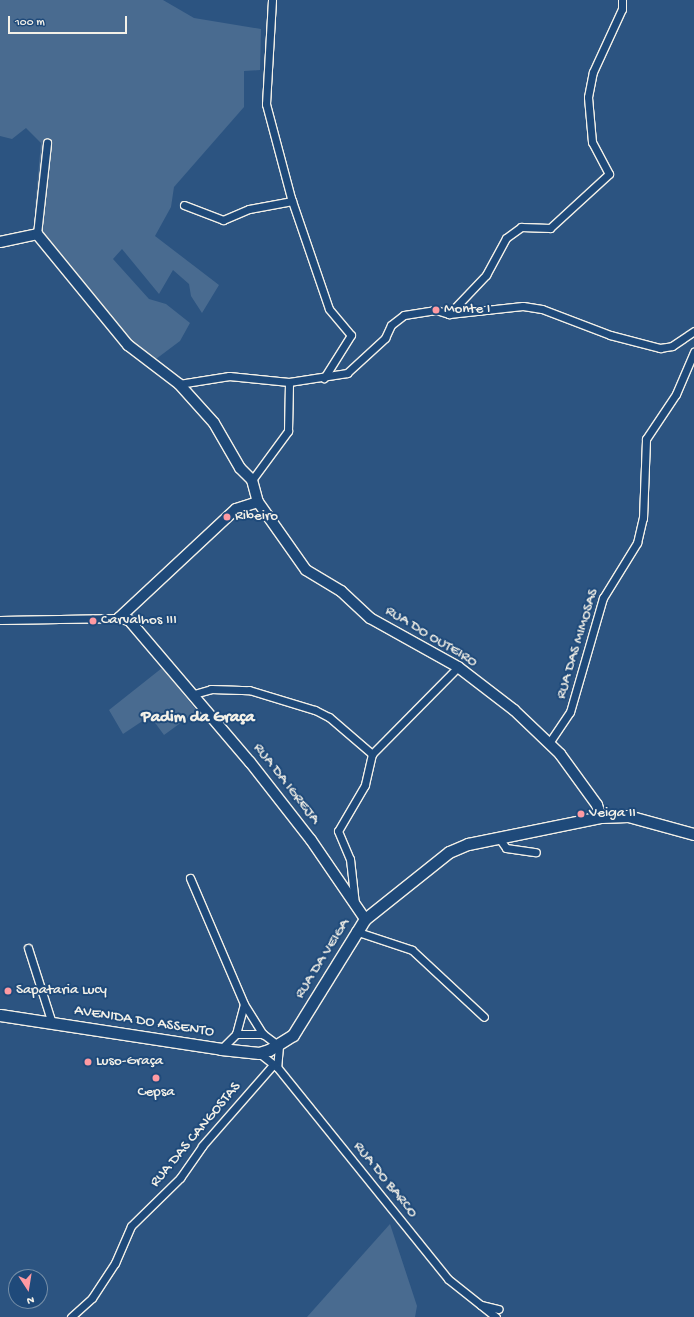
<!DOCTYPE html>
<html>
<head>
<meta charset="utf-8">
<style>
  body { margin:0 }
  #map { position:relative; width:694px; height:1317px; overflow:hidden; background:#2c5481; font-family:"Gochi Hand",sans-serif }
  div>[style] { position:absolute }
  .green>* { inset:0; background:#496b90 }
  .roads { filter:drop-shadow(1px 0 #f4f1e8) drop-shadow(-1px 0 #f4f1e8) drop-shadow(0 1px #f4f1e8) drop-shadow(0 -1px #f4f1e8) }
  .street>* { height:7px; margin:-3.5px; padding:0 3.5px; transform-origin:3.5px; border-radius:3.5px; background:#1f4a7a }
  .secondary>* { height:10px; margin:-5px; padding:0 5px; transform-origin:5px; border-radius:5px; background:#1f4a7a }
  .primary>* { height:11px; margin:-5.5px; padding:0 5.5px; transform-origin:5.5px; border-radius:5.5px; background:#1f4a7a }
  .dots>* { width:11px; height:11px; translate:-50% -50%; box-sizing:border-box; border:2px solid #1f4a7a; border-radius:50% }
  span { translate:-50% -50%; white-space:nowrap; text-align:center; line-height:1.15; -webkit-text-stroke:4px #1f4a7a; paint-order:stroke }
  .poi-label { font-size:15px; color:#f4f1e8 }
  .left { translate:0 -50%; text-align:left }
  .street-label { font-size:15px; color:#f4f1e8 }
  .quarter-label { font-size:17px; color:#f4f1e8; font-weight:700 }
  .north { position:absolute; left:8px; top:1269px; width:40px; height:40px; box-sizing:border-box; background:#1f4a7a; border:1px solid #748da6; border-radius:50%; rotate:168deg; font-size:11px; font-weight:700; line-height:16px; text-align:center; color:#f4f1e8 }
  .north::after { content:''; display:block; margin:auto; width:14px; height:18px; background:#ff9aa2; clip-path:polygon(50% 0,100% 100%,50% 72%,0 100%) }
  .scale { position:absolute; left:8px; top:16px; width:119px; height:18px; box-sizing:border-box; border:2px solid #f4f1e8; border-top:0; padding-left:5px; font-size:12px; line-height:14px; white-space:nowrap; color:#f4f1e8; -webkit-text-stroke:3px #1f4a7a; paint-order:stroke }
</style>
</head>
<body>
<div id="map">
  <div class="green">
    <i style="clip-path:polygon(0 0,163px 0,194px 18px,261px 29px,260px 70px,244px 71px,244px 107px,174px 187px,171px 207px,155px 236px,219px 285px,202px 313px,191px 296px,189px 284px,173px 270px,159px 294px,122px 249px,113px 259px,149px 299px,166px 304px,190px 323px,180px 341px,156px 359px,135px 344px,109px 317px,41px 234px,35px 208px,41px 143px,26px 128px,12px 139px,0 136px)"></i>
    <i style="clip-path:polygon(162px 668px,197px 711px,164px 735px,150px 716px,123px 734px,109px 710px)"></i>
    <i style="clip-path:polygon(390px 1224px,417px 1306px,415px 1317px,307px 1317px)"></i>
  </div>
  <div class="roads">
    <div class="street">
      <i style="left:272px;top:0;width:104px;rotate:93.3deg"></i>
      <i style="left:266px;top:104px;width:97px;rotate:75.1deg"></i>
      <i style="left:291px;top:198px;width:117px;rotate:71.1deg"></i>
      <i style="left:329px;top:309px;width:34px;rotate:50deg"></i>
      <i style="left:351px;top:335px;width:51px;rotate:122.1deg"></i>
      <i style="left:184px;top:205px;width:42px;rotate:21deg"></i>
      <i style="left:223px;top:220px;width:28px;rotate:-23deg"></i>
      <i style="left:249px;top:209px;width:44px;rotate:-10.5deg"></i>
      <i style="left:37px;top:234px;width:92px;rotate:-83.7deg"></i>
      <i style="left:449px;top:314px;width:54px;rotate:-46.5deg"></i>
      <i style="left:486px;top:275px;width:42px;rotate:-61.6deg"></i>
      <i style="left:506px;top:238px;width:19px;rotate:-36deg"></i>
      <i style="left:521px;top:227px;width:29px;rotate:2deg"></i>
      <i style="left:550px;top:228px;width:80px;rotate:-42.5deg"></i>
      <i style="left:609px;top:174px;width:36px;rotate:-118deg"></i>
      <i style="left:592px;top:142px;width:45px;rotate:-95.1deg"></i>
      <i style="left:588px;top:97px;width:25px;rotate:-79deg"></i>
      <i style="left:593px;top:72px;width:69px;rotate:-65.3deg"></i>
      <i style="left:622px;top:9px;width:9px;rotate:-90deg"></i>
      <i style="left:179px;top:384px;width:51px;rotate:-9.1deg"></i>
      <i style="left:229px;top:376px;width:60px;rotate:5.7deg"></i>
      <i style="left:289px;top:382px;width:59px;rotate:-8.8deg"></i>
      <i style="left:347px;top:373px;width:52px;rotate:-42.6deg"></i>
      <i style="left:385px;top:338px;width:14px;rotate:-65deg"></i>
      <i style="left:391px;top:325px;width:16px;rotate:-38deg"></i>
      <i style="left:404px;top:315px;width:32px;rotate:-9deg"></i>
      <i style="left:436px;top:310px;width:14px;rotate:17deg"></i>
      <i style="left:449px;top:314px;width:74px;rotate:-6.2deg"></i>
      <i style="left:523px;top:306px;width:19px;rotate:9deg"></i>
      <i style="left:542px;top:309px;width:73px;rotate:20.9deg"></i>
      <i style="left:610px;top:335px;width:52px;rotate:14.6deg"></i>
      <i style="left:660px;top:348px;width:12px;rotate:-9deg"></i>
      <i style="left:672px;top:346px;width:27px;rotate:-34deg"></i>
      <i style="left:252px;top:480px;width:61px;rotate:-53.7deg"></i>
      <i style="left:288px;top:431px;width:49px;rotate:-88.8deg"></i>
      <i style="left:0;top:620px;width:119px;rotate:-1deg"></i>
      <i style="left:194px;top:694px;width:18px;rotate:-16deg"></i>
      <i style="left:211px;top:689px;width:38px;rotate:2deg"></i>
      <i style="left:249px;top:690px;width:69px;rotate:16.9deg"></i>
      <i style="left:315px;top:710px;width:16px;rotate:27deg"></i>
      <i style="left:329px;top:717px;width:57px;rotate:40.7deg"></i>
      <i style="left:372px;top:754px;width:32px;rotate:103deg"></i>
      <i style="left:365px;top:785px;width:53px;rotate:120.4deg"></i>
      <i style="left:338px;top:831px;width:30px;rotate:67deg"></i>
      <i style="left:350px;top:859px;width:45px;rotate:83.7deg"></i>
      <i style="left:549px;top:743px;width:37px;rotate:-56deg"></i>
      <i style="left:570px;top:712px;width:119px;rotate:-73.9deg"></i>
      <i style="left:603px;top:598px;width:65px;rotate:-58.3deg"></i>
      <i style="left:637px;top:543px;width:26px;rotate:-77deg"></i>
      <i style="left:643px;top:518px;width:79px;rotate:-87.8deg"></i>
      <i style="left:646px;top:439px;width:54px;rotate:-56.3deg"></i>
      <i style="left:676px;top:394px;width:46px;rotate:-66.8deg"></i>
      <i style="left:372px;top:754px;width:122px;rotate:-45.3deg"></i>
      <i style="left:499px;top:838px;width:12px;rotate:55deg"></i>
      <i style="left:506px;top:848px;width:30px;rotate:8deg"></i>
      <i style="left:190px;top:878px;width:137px;rotate:66.8deg"></i>
      <i style="left:244px;top:1004px;width:36px;rotate:58deg"></i>
      <i style="left:263px;top:1034px;width:20px;rotate:37deg"></i>
      <i style="left:279px;top:1046px;width:21px;rotate:95deg"></i>
      <i style="left:355px;top:931px;width:60px;rotate:18.4deg"></i>
      <i style="left:412px;top:950px;width:98px;rotate:42.9deg"></i>
      <i style="left:28px;top:948px;width:79px;rotate:72.3deg"></i>
      <i style="left:236px;top:1034px;width:27px"></i>
      <i style="left:221px;top:1049px;width:21px;rotate:-45deg"></i>
      <i style="left:236px;top:1034px;width:30px;rotate:-75deg"></i>
      <i style="left:259px;top:1053px;width:23px;rotate:38deg"></i>
      <i style="left:277px;top:1067px;width:272px;rotate:51.1deg"></i>
      <i style="left:448px;top:1279px;width:61px;rotate:38.4deg"></i>
      <i style="left:481px;top:1305px;width:18px;rotate:13deg"></i>
      <i style="left:71px;top:1317px;width:28px;rotate:-42deg"></i>
      <i style="left:92px;top:1298px;width:42px;rotate:-56.7deg"></i>
      <i style="left:115px;top:1263px;width:40px;rotate:-66.6deg"></i>
      <i style="left:131px;top:1226px;width:69px;rotate:-44.4deg"></i>
      <i style="left:180px;top:1178px;width:39px;rotate:-55deg"></i>
      <i style="left:202px;top:1146px;width:106px;rotate:-48.8deg"></i>
    </div>
    <div class="secondary">
      <i style="left:0;top:242px;width:38px;rotate:-12deg"></i>
      <i style="left:37px;top:234px;width:144px;rotate:50.7deg"></i>
      <i style="left:128px;top:345px;width:64px;rotate:37.4deg"></i>
      <i style="left:179px;top:384px;width:52px;rotate:48.1deg"></i>
      <i style="left:214px;top:423px;width:52px;rotate:60deg"></i>
      <i style="left:240px;top:468px;width:17px;rotate:45deg"></i>
      <i style="left:252px;top:480px;width:23px;rotate:75deg"></i>
      <i style="left:258px;top:502px;width:83px;rotate:54.8deg"></i>
      <i style="left:306px;top:570px;width:41px;rotate:31deg"></i>
      <i style="left:341px;top:591px;width:40px;rotate:43deg"></i>
      <i style="left:370px;top:618px;width:101px;rotate:29.1deg"></i>
      <i style="left:458px;top:667px;width:71px;rotate:37.5deg"></i>
      <i style="left:514px;top:710px;width:64px;rotate:43.7deg"></i>
      <i style="left:560px;top:754px;width:63px;rotate:54deg"></i>
      <i style="left:597px;top:805px;width:13px;rotate:72deg"></i>
      <i style="left:119px;top:618px;width:10px;rotate:11deg"></i>
      <i style="left:129px;top:620px;width:187px;rotate:49.6deg"></i>
      <i style="left:250px;top:762px;width:99px;rotate:52deg"></i>
      <i style="left:311px;top:840px;width:96px;rotate:55.6deg"></i>
      <i style="left:119px;top:618px;width:160px;rotate:-43deg"></i>
      <i style="left:236px;top:509px;width:23px;rotate:-18deg"></i>
    </div>
    <div class="primary">
      <i style="left:0;top:1015px;width:224px;rotate:8.7deg"></i>
      <i style="left:221px;top:1049px;width:38px;rotate:6deg"></i>
      <i style="left:259px;top:1053px;width:10px;rotate:-17deg"></i>
      <i style="left:269px;top:1050px;width:28px;rotate:-32deg"></i>
      <i style="left:293px;top:1035px;width:137px;rotate:-58.2deg"></i>
      <i style="left:365px;top:919px;width:107px;rotate:-38.6deg"></i>
      <i style="left:449px;top:852px;width:21px;rotate:-23deg"></i>
      <i style="left:468px;top:844px;width:136px;rotate:-11.5deg"></i>
      <i style="left:601px;top:817px;width:27px;rotate:-2deg"></i>
      <i style="left:628px;top:816px;width:68px;rotate:15.3deg"></i>
    </div>
  </div>
  <div class="dots">
    <i style="left:436px;top:310px;background:#ff9aa2"></i>
    <i style="left:227px;top:517px;background:#ff9aa2"></i>
    <i style="left:93px;top:621px;background:#ff9aa2"></i>
    <i style="left:581px;top:814px;background:#ff9aa2"></i>
    <i style="left:8px;top:991px;background:#ff9aa2"></i>
    <i style="left:88px;top:1062px;background:#ff9aa2"></i>
    <i style="left:156px;top:1078px;background:#ff9aa2"></i>
  </div>
  <div class="poi-label">
    <span class="left" style="left:444px;top:310px">Monte I</span>
    <span class="left" style="left:235px;top:517px">Ribeiro</span>
    <span class="left" style="left:101px;top:621px">Carvalhos III</span>
    <span class="left" style="left:589px;top:814px">Veiga II</span>
    <span class="left" style="left:16px;top:991px">Sapataria Lucy</span>
    <span class="left" style="left:96px;top:1062px">Luso-Graça</span>
    <span style="left:156px;top:1093px">Cepsa</span>
  </div>
  <div class="street-label">
    <span style="left:431px;top:637px;rotate:31deg">RUA DO OUTEIRO</span>
    <span style="left:578px;top:644px;rotate:-73deg">RUA DAS MIMOSAS</span>
    <span style="left:286px;top:784px;rotate:52deg">RUA DA IGREJA</span>
    <span style="left:323px;top:959px;rotate:-58deg">RUA DA VEIGA</span>
    <span style="left:144px;top:1022px;rotate:9deg">AVENIDA DO ASSENTO</span>
    <span style="left:196px;top:1135px;rotate:-50deg">RUA DAS CANGOSTAS</span>
    <span style="left:385px;top:1180px;rotate:51deg">RUA DO BARCO</span>
  </div>
  <div class="quarter-label">
    <span style="left:198px;top:719px">Padim da Graça</span>
  </div>
  <div class="north">N</div>
  <div class="scale">100 m</div>
</div>
</body>
</html>
